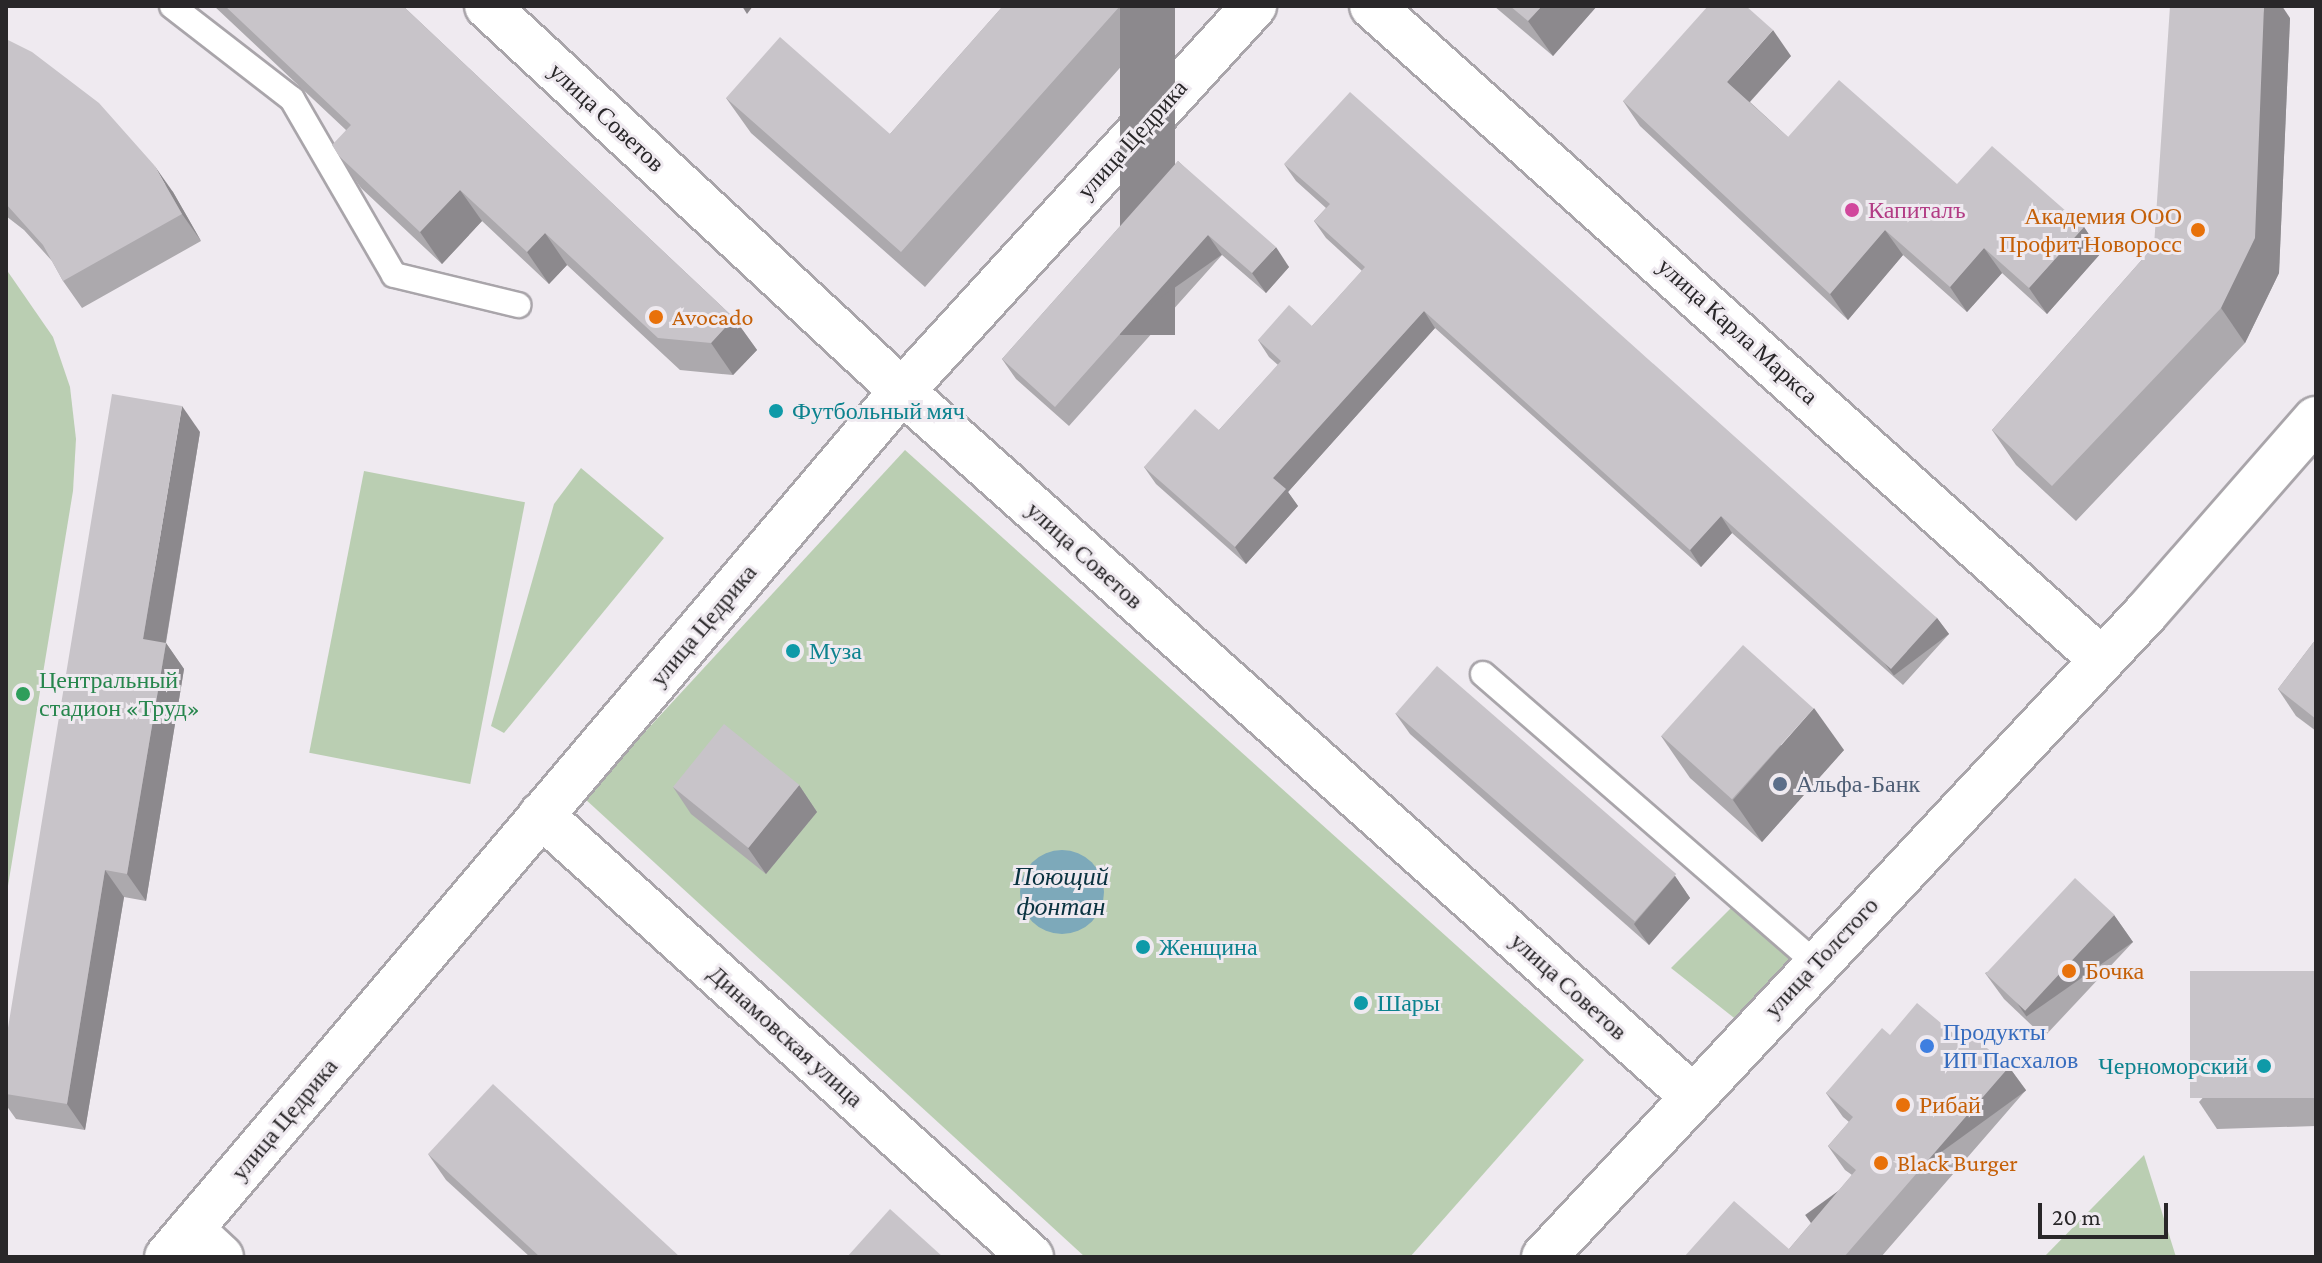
<!DOCTYPE html>
<html>
<head>
<meta charset="utf-8">
<style>
  body { margin:0 }
  #map { position:relative; width:2322px; height:1263px; overflow:hidden; background:#efeaf0; font-family:"Crimson Pro",serif }
  div>[style] { position:absolute }
  .green>* { inset:0; background:#baceb2; transform-origin:0 0 }
  .water>* { inset:0; background:#7da9ba }
  .round { border-radius:50% }
  .roads { filter:drop-shadow(2px 0 #a9a5aa) drop-shadow(-2px 0 #a9a5aa) drop-shadow(0 2px #a9a5aa) drop-shadow(0 -2px #a9a5aa) }
  .lane>* { height:24px; margin:-12px; padding:0 12px; transform-origin:12px; border-radius:12px; background:#fff }
  .street>* { height:44px; margin:-22px; padding:0 22px; transform-origin:22px; border-radius:22px; background:#fff }
  .secondary>* { height:44px; margin:-22px; padding:0 22px; transform-origin:22px; border-radius:22px; background:#fff }
  .wall>* { inset:0; background:#aca9ad }
  .shaded-wall>* { inset:0; background:#8c898d; transform-origin:0 0 }
  .building>* { inset:0; background:#c8c4c9; transform-origin:0 0 }
  .dots>* { width:22px; height:22px; translate:-50% -50%; box-sizing:border-box; border:4px solid #efeaf0; border-radius:50% }
  span { translate:-50% -50%; white-space:nowrap; text-align:center; line-height:1.15; -webkit-text-stroke:6px #efeaf0; paint-order:stroke }
  .street-label { font-size:24px; color:#292729 }
  .hotel-label { font-size:24px; color:#b23c85 }
  .left { translate:0 -50%; text-align:left }
  .food-label { font-size:24px; color:#c56008 }
  .right { translate:-100% -50%; text-align:right }
  .culture-label { font-size:24px; color:#0d838f }
  .leisure-label { font-size:24px; color:#27864d }
  .service-label { font-size:24px; color:#4e5e75 }
  .shop-label { font-size:24px; color:#366cbe }
  .water-label { font-size:26px; color:#093240; font-style:italic }
  .frame { position:absolute; inset:0; border:8px solid #292729; pointer-events:none }
  .scale { position:absolute; left:2038px; top:1203px; width:130px; height:36px; box-sizing:border-box; border:4px solid #292729; border-top:0; padding-left:10px; font-size:24px; line-height:28px; white-space:nowrap; color:#292729; -webkit-text-stroke:6px #efeaf0; paint-order:stroke }
</style>
</head>
<body>
<div id="map">
  <div class="green">
    <i style="clip-path:polygon(6px 269px,53px 337px,70px 387px,76px 439px,73px 491px,6px 898px)"></i>
    <i style="clip-path:polygon(905px 450px,1584px 1060px,1410px 1257px,1085px 1257px,584px 798px)"></i>
    <i style="clip-path:polygon(581px 468px,664px 538px,504px 733px,491px 726px,554px 504px)"></i>
    <i style="left:364px;top:471px;width:164px;height:287px;rotate:11deg"></i>
    <i style="clip-path:polygon(1733px 906px,1799px 959px,1738px 1021px,1671px 968px)"></i>
    <i style="clip-path:polygon(2144px 1155px,2176px 1257px,2044px 1257px)"></i>
  </div>
  <div class="water">
    <i class="round" style="left:1020px;top:850px;width:84px;height:84px"></i>
  </div>
  <div class="roads">
    <div class="lane">
      <i style="left:172px;top:6px;width:152px;rotate:37.8deg"></i>
      <i style="left:292px;top:99px;width:203px;rotate:59.9deg"></i>
      <i style="left:394px;top:275px;width:128px;rotate:13.6deg"></i>
      <i style="left:1483px;top:674px;width:440px;rotate:41deg"></i>
    </div>
    <div class="street">
      <i style="left:1372px;top:6px;width:979px;rotate:41.85deg"></i>
      <i style="left:902px;top:391px;width:1057px;rotate:41.74deg"></i>
      <i style="left:541px;top:815px;width:660px;rotate:42.05deg"></i>
      <i style="left:191px;top:1229px;width:41px;rotate:43deg"></i>
      <i style="left:1544px;top:1257px;width:882px;rotate:-46.93deg"></i>
      <i style="left:2146px;top:613px;width:258px;rotate:-48.8deg"></i>
    </div>
    <div class="secondary">
      <i style="left:487px;top:6px;width:566px;rotate:42.85deg"></i>
      <i style="left:167px;top:1257px;width:1136px;rotate:-49.68deg"></i>
      <i style="left:902px;top:391px;width:522px;rotate:-47.56deg"></i>
    </div>
  </div>
  <div class="wall">
    <i style="clip-path:polygon(214px 6px,403px 6px,734px 318px,757px 350px,733px 375px,680px 370px,567px 265px,549px 284px,482px 221px,442px 264px,361px 188px,339px 156px,346px 130px)"></i>
    <i style="clip-path:polygon(1003px 6px,1175px 6px,925px 287px,751px 133px,726px 98px,890px 134px)"></i>
    <i style="clip-path:polygon(1494px 6px,1597px 6px,1553px 56px)"></i>
    <i style="clip-path:polygon(2290px 18px,2279px 273px,2245px 343px,2076px 521px,2016px 465px,1992px 430px,2154px 246px)"></i>
    <i style="clip-path:polygon(6px 39px,173px 192px,201px 241px,82px 308px,63px 281px,52px 261px,24px 230px,6px 216px)"></i>
    <i style="clip-path:polygon(1791px 56px,1750px 102px,1788px 137px,2084px 227px,2101px 253px,2047px 314px,2002px 273px,1967px 312px,1903px 255px,1848px 320px,1640px 126px,1623px 101px)"></i>
    <i style="clip-path:polygon(1178px 161px,1289px 267px,1266px 293px,1222px 255px,1069px 426px,1016px 379px,1002px 359px)"></i>
    <i style="clip-path:polygon(1284px 164px,1937px 618px,1949px 634px,1903px 685px,1732px 533px,1701px 567px,1435px 328px,1288px 492px,1298px 506px,1246px 564px,1156px 484px,1144px 467px,1219px 430px,1278px 365px,1269px 357px,1258px 340px,1312px 326px,1362px 271px,1326px 238px,1314px 221px,1326px 208px,1296px 181px)"></i>
    <i style="clip-path:polygon(200px 432px,166px 643px,184px 669px,146px 901px,124px 897px,85px 1130px,16px 1119px,6px 1105px,6px 1040px)"></i>
    <i style="clip-path:polygon(2316px 639px,2316px 731px,2296px 716px,2278px 689px)"></i>
    <i style="clip-path:polygon(1395px 713px,1675px 876px,1690px 898px,1649px 945px,1410px 734px)"></i>
    <i style="clip-path:polygon(1661px 736px,1844px 750px,1762px 842px,1690px 778px)"></i>
    <i style="clip-path:polygon(799px 785px,817px 812px,766px 874px,691px 814px,673px 787px)"></i>
    <i style="clip-path:polygon(2114px 915px,2133px 942px,2044px 1037px,2004px 999px,1985px 973px)"></i>
    <i style="clip-path:polygon(2316px 971px,2316px 1126px,2217px 1129px,2199px 1102px)"></i>
    <i style="clip-path:polygon(1890px 1035px,1966px 1044px,2009px 1067px,2026px 1090px,1881px 1257px,1684px 1257px,1789px 1249px,1852px 1175px,1845px 1170px,1828px 1146px,1849px 1122px,1843px 1117px,1826px 1093px)"></i>
    <i style="clip-path:polygon(428px 1154px,680px 1257px,530px 1257px,446px 1180px)"></i>
  </div>
  <div class="shaded-wall">
    <i style="clip-path:polygon(742px 6px,753px 6px,747px 14px)"></i>
    <i style="left:1120px;top:6px;width:55px;height:329px"></i>
    <i style="clip-path:polygon(1542px 6px,1597px 6px,1553px 56px,1528px 21px)"></i>
    <i style="clip-path:polygon(2264px 6px,2282px 6px,2290px 18px,2279px 273px,2245px 343px,2221px 308px)"></i>
    <i style="clip-path:polygon(1773px 30px,1791px 56px,1745px 107px,1727px 82px)"></i>
    <i style="clip-path:polygon(154px 165px,173px 192px,201px 241px,182px 214px)"></i>
    <i style="clip-path:polygon(460px 190px,482px 221px,442px 264px,420px 232px)"></i>
    <i style="clip-path:polygon(2084px 227px,2101px 253px,2047px 314px,2029px 288px)"></i>
    <i style="clip-path:polygon(1885px 230px,1903px 255px,1848px 320px,1830px 294px)"></i>
    <i style="clip-path:polygon(545px 233px,567px 265px,549px 284px,527px 252px)"></i>
    <i style="left:1208px;top:235px;width:24px;height:230px;rotate:55deg"></i>
    <i style="clip-path:polygon(1276px 247px,1289px 267px,1266px 293px,1252px 273px)"></i>
    <i style="clip-path:polygon(1984px 248px,2002px 273px,1967px 312px,1950px 287px)"></i>
    <i style="clip-path:polygon(1424px 311px,1435px 328px,1288px 492px,1298px 506px,1246px 564px,1235px 547px,1273px 478px)"></i>
    <i style="clip-path:polygon(734px 318px,757px 350px,733px 375px,711px 343px)"></i>
    <i style="clip-path:polygon(182px 406px,200px 432px,162px 665px,143px 639px)"></i>
    <i style="clip-path:polygon(1721px 516px,1732px 533px,1701px 567px,1690px 550px)"></i>
    <i style="left:1937px;top:618px;width:20px;height:69px;rotate:53deg"></i>
    <i style="clip-path:polygon(166px 643px,184px 669px,146px 901px,127px 874px)"></i>
    <i style="clip-path:polygon(1814px 708px,1844px 750px,1762px 842px,1733px 800px)"></i>
    <i style="clip-path:polygon(799px 785px,817px 812px,766px 874px,748px 848px)"></i>
    <i style="clip-path:polygon(105px 870px,124px 897px,85px 1130px,67px 1104px)"></i>
    <i style="clip-path:polygon(1675px 876px,1690px 898px,1649px 945px,1634px 924px)"></i>
    <i style="left:2114px;top:915px;width:33px;height:130px;rotate:55deg"></i>
    <i style="left:2009px;top:1067px;width:29px;height:252px;rotate:54deg"></i>
  </div>
  <div class="building">
    <i style="clip-path:polygon(225px 6px,403px 6px,734px 318px,711px 343px,658px 338px,545px 233px,527px 252px,460px 190px,420px 232px,339px 156px,332px 145px,351px 125px)"></i>
    <i style="clip-path:polygon(1003px 6px,1120px 6px,901px 252px,726px 98px,780px 37px,890px 134px)"></i>
    <i style="clip-path:polygon(1510px 6px,1542px 6px,1528px 21px)"></i>
    <i style="clip-path:polygon(1708px 6px,1746px 6px,1773px 30px,1727px 82px,1788px 137px,1839px 80px,1957px 184px,1992px 146px,2084px 227px,2029px 288px,1984px 248px,1950px 287px,1885px 230px,1830px 294px,1623px 101px)"></i>
    <i style="clip-path:polygon(2170px 6px,2264px 6px,2255px 238px,2221px 308px,2052px 486px,1992px 430px,2154px 246px)"></i>
    <i style="clip-path:polygon(6px 39px,32px 52px,99px 103px,154px 165px,182px 214px,63px 281px,43px 245px,6px 204px)"></i>
    <i style="clip-path:polygon(1350px 92px,1937px 618px,1891px 669px,1721px 516px,1690px 550px,1424px 311px,1273px 478px,1286px 489px,1235px 547px,1144px 467px,1195px 409px,1219px 430px,1281px 361px,1258px 340px,1289px 305px,1312px 326px,1365px 267px,1314px 221px,1330px 204px,1284px 164px)"></i>
    <i style="clip-path:polygon(1178px 161px,1276px 247px,1252px 273px,1208px 235px,1055px 407px,1002px 359px)"></i>
    <i style="clip-path:polygon(112px 394px,182px 406px,143px 639px,166px 643px,127px 874px,105px 870px,67px 1104px,6px 1094px,6px 1040px)"></i>
    <i style="clip-path:polygon(2316px 639px,2316px 719px,2278px 689px)"></i>
    <i style="left:1743px;top:645px;width:95px;height:122px;rotate:42deg"></i>
    <i style="left:1437px;top:666px;width:317px;height:63px;rotate:41deg"></i>
    <i style="left:724px;top:724px;width:97px;height:81px;rotate:39deg"></i>
    <i style="left:2075px;top:878px;width:54px;height:131px;rotate:43deg"></i>
    <i style="left:2316px;top:971px;width:127px;height:126px;rotate:90deg"></i>
    <i style="clip-path:polygon(1917px 1003px,1966px 1044px,1973px 1036px,2009px 1067px,1844px 1257px,1684px 1257px,1734px 1201px,1789px 1249px,1856px 1170px,1828px 1146px,1853px 1117px,1826px 1093px,1882px 1028px,1890px 1035px)"></i>
    <i style="clip-path:polygon(493px 1084px,680px 1257px,540px 1257px,428px 1154px)"></i>
    <i style="clip-path:polygon(890px 1209px,943px 1257px,847px 1257px)"></i>
  </div>
  <div class="dots">
    <i style="left:1852px;top:210px;background:#d1479c"></i>
    <i style="left:2198px;top:230px;background:#e8710a"></i>
    <i style="left:656px;top:317px;background:#e8710a"></i>
    <i style="left:776px;top:411px;background:#0f9aa8"></i>
    <i style="left:793px;top:651px;background:#0f9aa8"></i>
    <i style="left:23px;top:694px;background:#2e9e5b"></i>
    <i style="left:1780px;top:784px;background:#5c6f8a"></i>
    <i style="left:1143px;top:947px;background:#0f9aa8"></i>
    <i style="left:2069px;top:971px;background:#e8710a"></i>
    <i style="left:1361px;top:1003px;background:#0f9aa8"></i>
    <i style="left:1927px;top:1046px;background:#3f7fe0"></i>
    <i style="left:2264px;top:1066px;background:#0f9aa8"></i>
    <i style="left:1903px;top:1105px;background:#e8710a"></i>
    <i style="left:1881px;top:1163px;background:#e8710a"></i>
  </div>
  <div class="street-label">
    <span style="left:607px;top:117px;rotate:43deg">улица Советов</span>
    <span style="left:1132px;top:139px;rotate:-48deg">улица Цедрика</span>
    <span style="left:1738px;top:331px;rotate:42deg">улица Карла Маркса</span>
    <span style="left:1085px;top:555px;rotate:42deg">улица Советов</span>
    <span style="left:703px;top:625px;rotate:-50deg">улица Цедрика</span>
    <span style="left:1821px;top:957px;rotate:-47deg">улица Толстого</span>
    <span style="left:1569px;top:986px;rotate:42deg">улица Советов</span>
    <span style="left:786px;top:1036px;rotate:42deg">Динамовская улица</span>
    <span style="left:284px;top:1119px;rotate:-50deg">улица Цедрика</span>
  </div>
  <div class="hotel-label">
    <span class="left" style="left:1868px;top:210px">Капиталъ</span>
  </div>
  <div class="food-label">
    <span class="right" style="left:2182px;top:230px">Академия ООО<br>Профит Новоросс</span>
    <span class="left" style="left:672px;top:317px">Avocado</span>
    <span class="left" style="left:2085px;top:971px">Бочка</span>
    <span class="left" style="left:1919px;top:1105px">Рибай</span>
    <span class="left" style="left:1897px;top:1163px">Black Burger</span>
  </div>
  <div class="culture-label">
    <span class="left" style="left:792px;top:411px">Футбольный мяч</span>
    <span class="left" style="left:809px;top:651px">Муза</span>
    <span class="left" style="left:1159px;top:947px">Женщина</span>
    <span class="left" style="left:1377px;top:1003px">Шары</span>
    <span class="right" style="left:2248px;top:1066px">Черноморский</span>
  </div>
  <div class="leisure-label">
    <span class="left" style="left:39px;top:694px">Центральный<br>стадион «Труд»</span>
  </div>
  <div class="service-label">
    <span class="left" style="left:1796px;top:784px">Альфа-Банк</span>
  </div>
  <div class="shop-label">
    <span class="left" style="left:1943px;top:1046px">Продукты<br>ИП Пасхалов</span>
  </div>
  <div class="water-label">
    <span style="left:1061px;top:892px">Поющий<br>фонтан</span>
  </div>
  <div class="frame"></div>
  <div class="scale">20 m</div>
</div>
</body>
</html>
